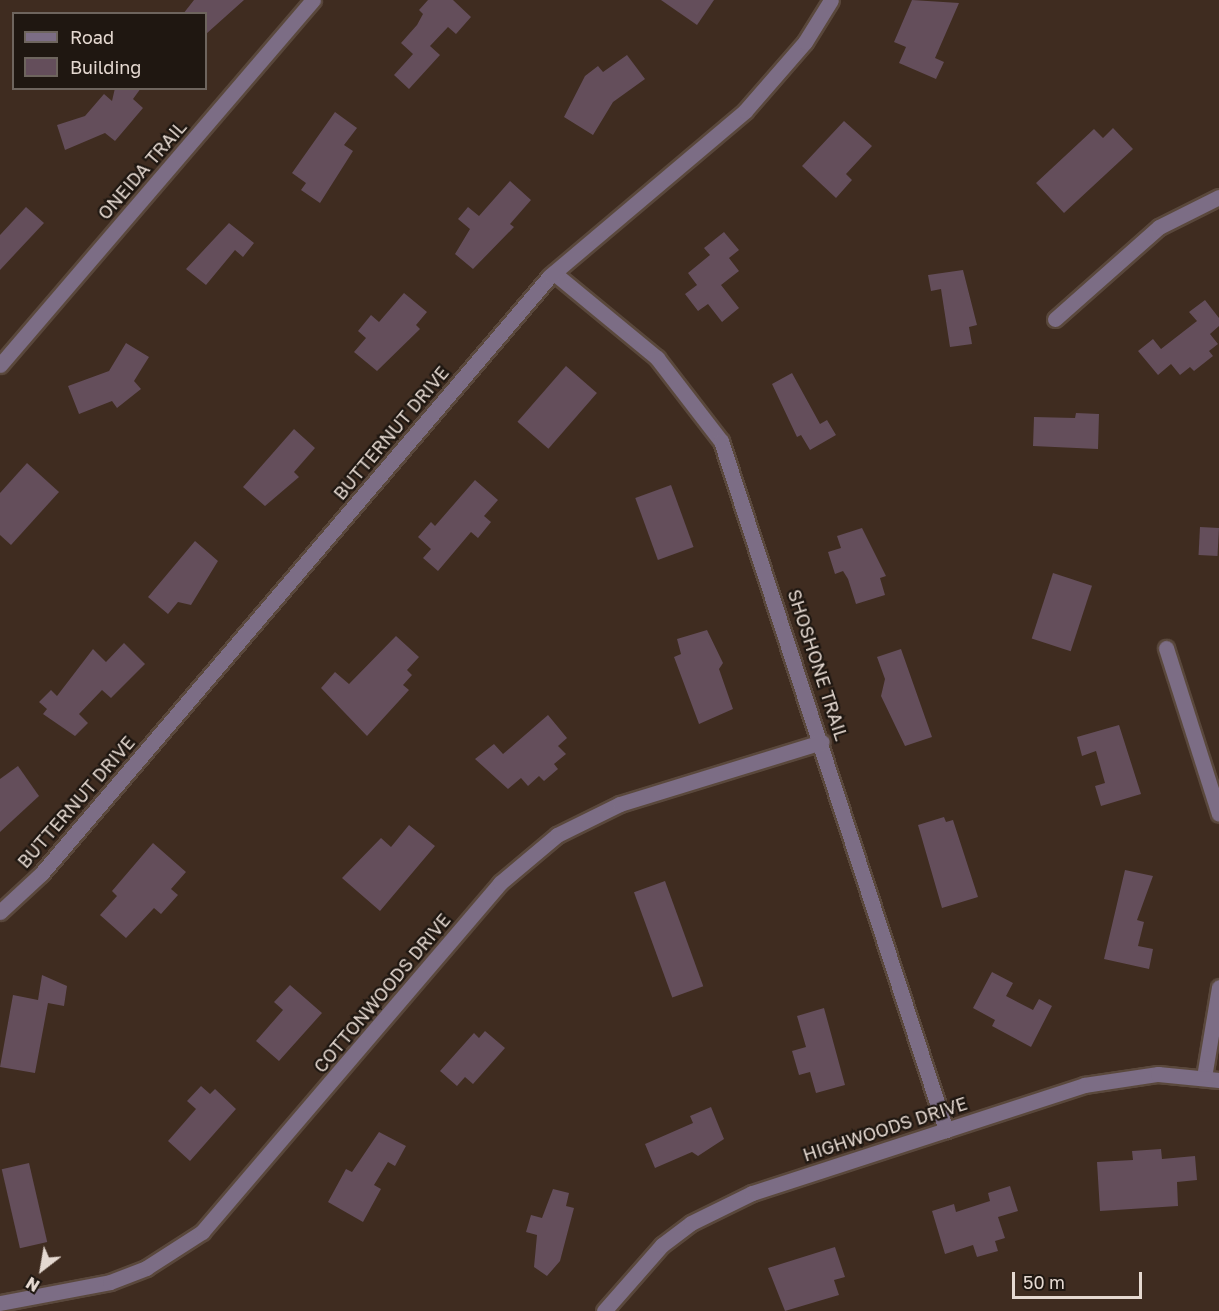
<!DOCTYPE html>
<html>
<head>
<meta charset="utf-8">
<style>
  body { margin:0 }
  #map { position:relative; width:1219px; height:1311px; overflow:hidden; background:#3f2c20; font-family:"Golos Text",sans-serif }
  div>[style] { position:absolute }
  .building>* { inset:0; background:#644e5b; transform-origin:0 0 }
  .roads { filter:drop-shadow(2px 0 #5a483c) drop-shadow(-2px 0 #5a483c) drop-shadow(0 2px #5a483c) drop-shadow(0 -2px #5a483c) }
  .minor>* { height:15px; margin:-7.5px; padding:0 7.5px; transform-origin:7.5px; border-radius:7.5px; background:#7c6d85 }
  span { translate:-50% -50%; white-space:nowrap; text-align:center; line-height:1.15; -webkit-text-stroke:4.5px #1f1711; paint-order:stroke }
  .street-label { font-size:18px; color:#e5d9d1 }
  .legend { position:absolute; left:12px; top:12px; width:195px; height:78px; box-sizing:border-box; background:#1f1711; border:2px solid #6e655e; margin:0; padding:8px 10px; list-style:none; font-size:18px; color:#e5d9d1 }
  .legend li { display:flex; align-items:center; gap:12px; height:30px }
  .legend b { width:30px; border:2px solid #6e655e }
  .north { position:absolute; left:12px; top:1239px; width:60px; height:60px; -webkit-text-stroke:4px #1f1711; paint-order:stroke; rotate:211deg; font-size:16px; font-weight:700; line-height:24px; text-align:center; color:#e5d9d1 }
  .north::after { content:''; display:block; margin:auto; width:21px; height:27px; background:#e5d9d1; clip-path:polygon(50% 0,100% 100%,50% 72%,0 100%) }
  .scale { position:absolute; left:1012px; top:1272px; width:130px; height:27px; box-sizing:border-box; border:3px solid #e5d9d1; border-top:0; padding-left:8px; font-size:18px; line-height:21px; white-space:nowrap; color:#e5d9d1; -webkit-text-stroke:4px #1f1711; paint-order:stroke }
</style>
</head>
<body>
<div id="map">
  <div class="building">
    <i style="clip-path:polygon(194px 0,244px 0,206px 34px,206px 14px,183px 14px)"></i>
    <i style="clip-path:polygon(428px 0,453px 0,471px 17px,456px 34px,448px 27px,430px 46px,440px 55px,409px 89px,394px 75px,413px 54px,401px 43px,417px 25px,423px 14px,419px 10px)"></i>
    <i style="clip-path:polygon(661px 0,714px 0,697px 25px)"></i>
    <i style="clip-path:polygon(912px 0,959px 3px,935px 58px,944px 62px,936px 79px,899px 63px,906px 47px,894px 42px)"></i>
    <i style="clip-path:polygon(627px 55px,645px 79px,613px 102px,593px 135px,564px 117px,585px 76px,598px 66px,603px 72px)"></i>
    <i style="clip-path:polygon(115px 88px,141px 88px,133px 99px,143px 108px,115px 141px,105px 133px,65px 150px,57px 125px,85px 116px,104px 94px,112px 101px)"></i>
    <i style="clip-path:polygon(335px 112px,357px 128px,344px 145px,353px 151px,320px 203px,301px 190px,306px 183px,292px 173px)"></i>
    <i style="clip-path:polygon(844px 121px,872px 146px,846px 174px,852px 180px,836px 198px,802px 166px)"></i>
    <i style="clip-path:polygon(1113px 128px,1133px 149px,1064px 213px,1036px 183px,1094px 129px,1103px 138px)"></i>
    <i style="clip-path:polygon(510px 181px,531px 200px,510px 224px,514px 227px,473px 269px,455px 254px,470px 229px,458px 219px,468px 207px,479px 216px)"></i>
    <i style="clip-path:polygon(26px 207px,44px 223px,0 270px,0 235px)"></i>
    <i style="clip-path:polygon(229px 223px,254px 243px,243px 257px,235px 250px,206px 285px,186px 269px)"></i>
    <i style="clip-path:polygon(724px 232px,739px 250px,729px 258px,739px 271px,721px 285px,739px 308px,722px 322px,708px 304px,698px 311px,685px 294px,697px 285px,688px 273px,710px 255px,704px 248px)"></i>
    <i style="clip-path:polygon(963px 270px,977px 325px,969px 327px,972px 344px,950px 347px,941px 289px,931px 291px,928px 275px)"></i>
    <i style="clip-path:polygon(404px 293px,427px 312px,416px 325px,420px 329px,377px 371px,354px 352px,366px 338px,358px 331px,371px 315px,379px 322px)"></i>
    <i style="clip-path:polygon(1205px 300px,1219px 318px,1219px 326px,1210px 334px,1218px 344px,1209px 351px,1213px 356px,1194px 371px,1190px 367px,1180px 375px,1171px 364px,1158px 375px,1138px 351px,1153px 339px,1161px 349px,1197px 321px,1189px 312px)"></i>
    <i style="clip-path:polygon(126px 343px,149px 357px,134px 381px,141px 389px,117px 408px,112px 401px,79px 414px,68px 386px,109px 371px)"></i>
    <i style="left:566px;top:366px;width:41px;height:74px;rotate:41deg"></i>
    <i style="clip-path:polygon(792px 373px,820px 424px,827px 420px,836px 435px,810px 450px,801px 435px,797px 437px,772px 384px)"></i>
    <i style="clip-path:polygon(1076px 413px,1099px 414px,1098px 449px,1033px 446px,1034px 417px,1075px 418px)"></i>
    <i style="clip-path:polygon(294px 429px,315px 448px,294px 472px,299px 477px,265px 506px,243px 487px)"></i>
    <i style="clip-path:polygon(27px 463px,59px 492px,11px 545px,0 535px,0 493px)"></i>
    <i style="clip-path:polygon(475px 480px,498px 500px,484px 516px,491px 522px,478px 538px,471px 532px,438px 571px,423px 558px,431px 549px,418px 537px,431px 522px,435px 526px)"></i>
    <i style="left:671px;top:485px;width:66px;height:38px;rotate:70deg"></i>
    <i style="left:1200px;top:527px;width:19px;height:28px;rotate:3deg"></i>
    <i style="clip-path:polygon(862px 528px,886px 576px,880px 578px,885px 595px,856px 604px,848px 579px,843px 571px,835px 574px,828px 552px,841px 548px,837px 536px)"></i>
    <i style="clip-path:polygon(195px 541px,218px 561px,191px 605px,178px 602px,168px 614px,148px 597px)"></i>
    <i style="left:1053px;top:573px;width:41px;height:69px;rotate:18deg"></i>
    <i style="clip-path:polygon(707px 630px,723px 663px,719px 669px,733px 709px,699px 724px,674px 657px,681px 654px,677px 639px)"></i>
    <i style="clip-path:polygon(396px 636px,419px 657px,407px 670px,412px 675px,403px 685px,409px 690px,367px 736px,321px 688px,335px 672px,349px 684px)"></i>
    <i style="clip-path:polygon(124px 643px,145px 664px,111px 698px,102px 690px,79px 714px,88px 723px,75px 736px,43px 714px,47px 709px,39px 702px,51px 690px,57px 696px,93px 649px,106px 662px)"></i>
    <i style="clip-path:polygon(901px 649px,932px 737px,905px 746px,881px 696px,885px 679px,877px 657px)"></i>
    <i style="clip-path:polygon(548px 715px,567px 738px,558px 746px,566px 754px,554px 764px,558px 769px,544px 781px,539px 776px,528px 786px,521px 778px,508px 789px,475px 759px,494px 744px,503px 754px)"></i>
    <i style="clip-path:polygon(1119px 725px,1141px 794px,1101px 806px,1095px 786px,1105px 783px,1096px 751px,1082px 756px,1077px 737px)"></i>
    <i style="clip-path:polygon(18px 766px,39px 796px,0 832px,0 779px)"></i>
    <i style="clip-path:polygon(944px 817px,946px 822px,953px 820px,978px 897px,942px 908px,918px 825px)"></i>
    <i style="clip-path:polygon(409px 825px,435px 846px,380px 911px,342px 878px,381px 838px,391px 847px)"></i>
    <i style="clip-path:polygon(153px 843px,186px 872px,171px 889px,178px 895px,161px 914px,154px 908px,126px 938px,100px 915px,117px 896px,112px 891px)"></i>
    <i style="clip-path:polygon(1125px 870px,1153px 876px,1137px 920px,1144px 922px,1138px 946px,1153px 949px,1149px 969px,1104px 959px)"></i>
    <i style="left:665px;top:881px;width:112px;height:33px;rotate:70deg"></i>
    <i style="clip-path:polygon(992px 972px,1013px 983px,1006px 996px,1033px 1010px,1039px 999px,1052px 1006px,1031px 1047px,992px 1026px,995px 1020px,973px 1008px)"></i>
    <i style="clip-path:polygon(42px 975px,67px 986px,64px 1006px,48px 1003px,35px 1073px,0 1067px,13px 995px,38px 1000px)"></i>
    <i style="clip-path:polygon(290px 985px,322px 1013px,279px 1061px,256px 1041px,283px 1010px,274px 1002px)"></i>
    <i style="clip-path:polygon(824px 1008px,845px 1085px,816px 1093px,810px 1072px,799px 1075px,792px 1051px,806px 1047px,797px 1016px)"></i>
    <i style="clip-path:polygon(485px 1031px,505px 1048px,473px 1084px,465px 1077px,457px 1086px,440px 1071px,474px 1033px,479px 1038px)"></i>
    <i style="clip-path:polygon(201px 1086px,210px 1094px,215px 1089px,236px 1109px,190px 1161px,168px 1141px,196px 1109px,187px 1101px)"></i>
    <i style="clip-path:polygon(711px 1107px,724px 1139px,698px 1156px,692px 1152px,655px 1168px,645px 1144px,693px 1123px,690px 1116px)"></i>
    <i style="clip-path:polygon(379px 1132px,406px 1146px,395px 1166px,388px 1162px,374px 1185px,381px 1189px,363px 1222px,328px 1202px,346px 1169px,352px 1172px)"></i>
    <i style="clip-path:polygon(1161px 1149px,1162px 1159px,1195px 1156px,1197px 1180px,1177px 1182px,1178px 1206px,1100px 1211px,1097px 1162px,1133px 1160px,1132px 1151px)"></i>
    <i style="left:29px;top:1163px;width:81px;height:28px;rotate:77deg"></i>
    <i style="clip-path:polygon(1010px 1186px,1018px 1211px,998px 1217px,1005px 1238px,995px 1241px,998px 1251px,977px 1257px,973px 1245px,945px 1254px,932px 1211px,954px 1204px,956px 1212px,990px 1201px,988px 1193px)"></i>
    <i style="clip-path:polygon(553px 1189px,569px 1193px,566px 1206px,574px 1208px,560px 1261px,547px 1276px,534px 1267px,537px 1235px,526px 1232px,531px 1215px,542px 1218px)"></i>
    <i style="clip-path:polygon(835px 1247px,845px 1277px,834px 1280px,839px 1295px,785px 1311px,768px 1268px)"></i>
  </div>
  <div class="roads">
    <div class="minor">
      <i style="left:554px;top:273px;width:134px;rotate:39.5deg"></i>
      <i style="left:657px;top:358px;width:105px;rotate:52.4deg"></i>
      <i style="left:721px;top:441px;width:725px;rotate:71.92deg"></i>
      <i style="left:1055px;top:319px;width:139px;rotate:-41.5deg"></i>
      <i style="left:1159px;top:227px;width:67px;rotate:-26.6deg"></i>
      <i style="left:0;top:365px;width:481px;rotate:-49.4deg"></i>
      <i style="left:1166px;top:648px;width:174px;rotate:72.3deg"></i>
      <i style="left:0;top:912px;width:56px;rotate:-42.8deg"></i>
      <i style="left:41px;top:874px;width:785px;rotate:-49.6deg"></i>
      <i style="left:550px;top:276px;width:255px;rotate:-40.2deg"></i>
      <i style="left:745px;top:111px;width:91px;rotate:-49deg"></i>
      <i style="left:805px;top:42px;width:49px;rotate:-58.2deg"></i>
      <i style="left:1204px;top:1077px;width:91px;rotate:-80.5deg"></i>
      <i style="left:0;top:1303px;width:112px;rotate:-10.8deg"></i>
      <i style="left:110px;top:1282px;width:39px;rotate:-21deg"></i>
      <i style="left:146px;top:1268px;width:67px;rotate:-32.7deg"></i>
      <i style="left:202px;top:1232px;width:459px;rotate:-49.5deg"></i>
      <i style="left:500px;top:883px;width:75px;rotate:-40.1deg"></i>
      <i style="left:557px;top:835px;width:70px;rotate:-26.2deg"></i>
      <i style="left:620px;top:804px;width:211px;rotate:-17.1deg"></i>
      <i style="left:604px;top:1311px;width:88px;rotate:-48.7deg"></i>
      <i style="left:662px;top:1245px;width:36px;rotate:-37deg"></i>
      <i style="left:691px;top:1223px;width:68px;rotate:-26.2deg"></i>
      <i style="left:752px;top:1193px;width:349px;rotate:-18deg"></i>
      <i style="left:1084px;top:1085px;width:75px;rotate:-8.5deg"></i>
      <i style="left:1158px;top:1074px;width:61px;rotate:5.6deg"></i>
    </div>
  </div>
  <div class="street-label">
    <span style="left:142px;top:170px;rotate:-49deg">ONEIDA TRAIL</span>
    <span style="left:391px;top:433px;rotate:-50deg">BUTTERNUT DRIVE</span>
    <span style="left:818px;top:665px;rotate:72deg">SHOSHONE TRAIL</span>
    <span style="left:76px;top:802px;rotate:-49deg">BUTTERNUT DRIVE</span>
    <span style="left:382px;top:993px;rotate:-50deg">COTTONWOODS DRIVE</span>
    <span style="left:885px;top:1129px;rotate:-18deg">HIGHWOODS DRIVE</span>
  </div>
  <ul class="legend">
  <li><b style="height:8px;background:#7c6d85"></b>Road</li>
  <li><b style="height:16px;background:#644e5b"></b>Building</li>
  </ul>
  <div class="north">N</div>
  <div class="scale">50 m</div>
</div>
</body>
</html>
